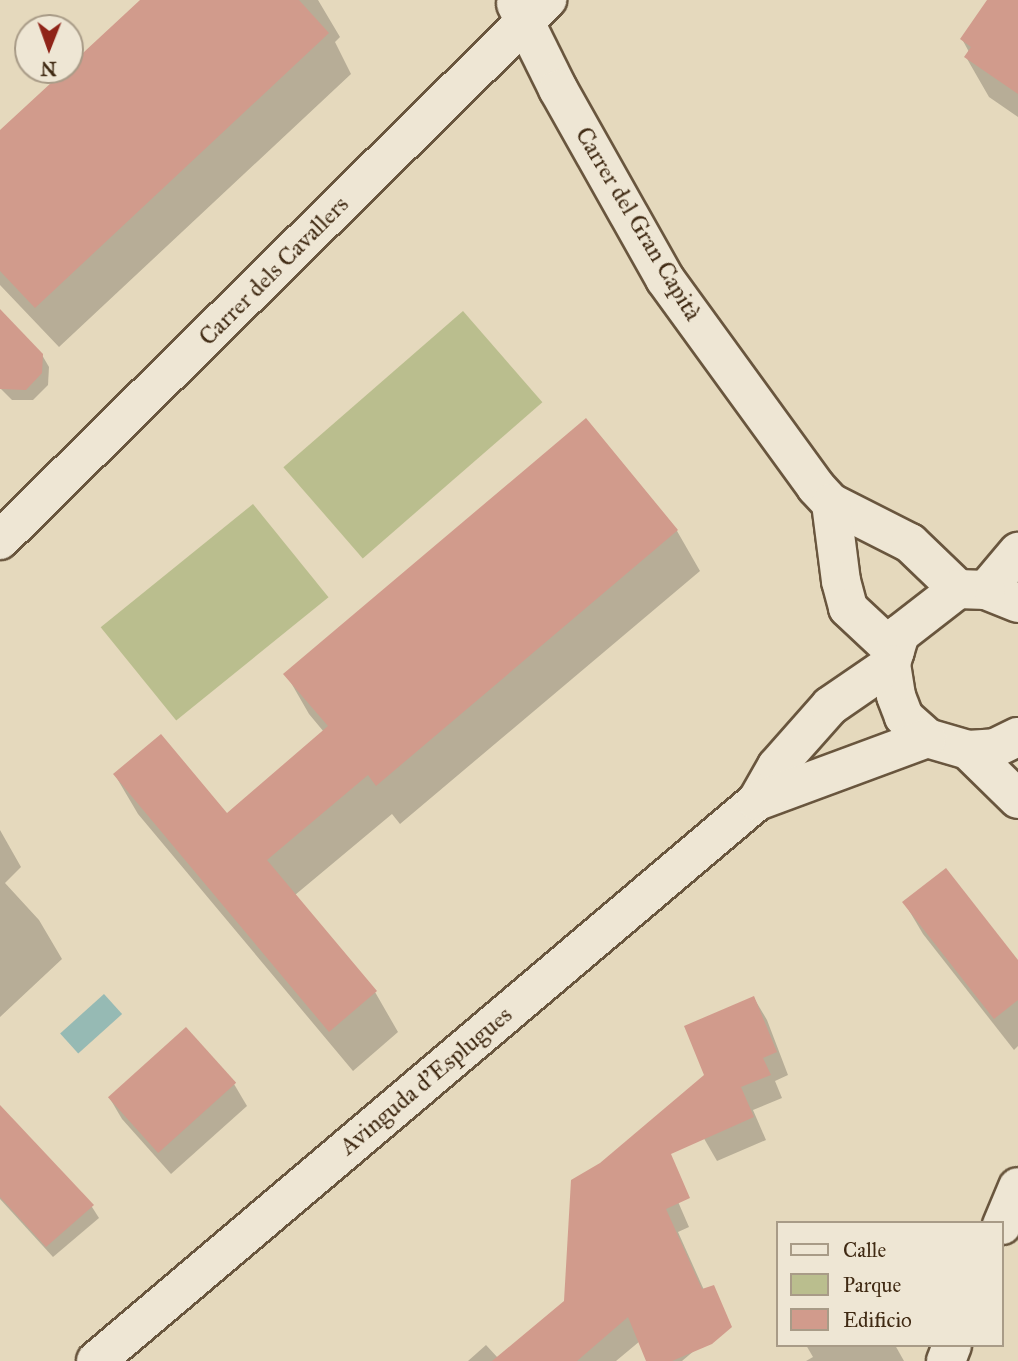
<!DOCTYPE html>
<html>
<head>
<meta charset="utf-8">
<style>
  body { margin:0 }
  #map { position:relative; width:1018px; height:1361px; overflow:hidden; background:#e5d9bd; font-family:"IM FELL Great Primer",serif }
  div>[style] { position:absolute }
  .green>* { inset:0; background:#babe8e; transform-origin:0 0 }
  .water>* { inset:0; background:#96bab4; transform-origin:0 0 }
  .shadow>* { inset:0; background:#0003 }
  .building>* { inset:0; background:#d19b8c; transform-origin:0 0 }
  .roads { filter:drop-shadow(2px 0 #69563e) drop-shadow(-2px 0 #69563e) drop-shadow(0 2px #69563e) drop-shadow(0 -2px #69563e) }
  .minor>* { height:38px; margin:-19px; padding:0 19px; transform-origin:19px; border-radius:19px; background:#eee6d4 }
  span { translate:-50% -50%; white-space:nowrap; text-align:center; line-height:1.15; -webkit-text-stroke:6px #eee6d4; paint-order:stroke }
  .street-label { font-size:24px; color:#402a13 }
  .legend { position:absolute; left:776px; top:1221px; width:228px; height:126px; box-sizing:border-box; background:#eee6d4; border:2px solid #a89b87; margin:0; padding:9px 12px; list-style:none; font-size:21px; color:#402a13 }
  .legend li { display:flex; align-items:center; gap:14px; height:35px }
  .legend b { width:35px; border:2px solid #a89b87 }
  .north { position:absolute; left:14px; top:14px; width:70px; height:70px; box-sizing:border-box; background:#eee6d4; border:2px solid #a89b87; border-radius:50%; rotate:181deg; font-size:19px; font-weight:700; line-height:28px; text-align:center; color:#402a13 }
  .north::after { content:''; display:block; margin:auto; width:24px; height:32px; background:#8f2418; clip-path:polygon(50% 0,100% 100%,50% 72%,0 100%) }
</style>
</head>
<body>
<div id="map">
  <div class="green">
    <i style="left:463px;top:311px;width:121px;height:238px;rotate:49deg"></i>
    <i style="left:253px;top:504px;width:120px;height:196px;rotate:51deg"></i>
  </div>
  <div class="water">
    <i style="left:104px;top:994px;width:27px;height:59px;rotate:48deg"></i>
  </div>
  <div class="shadow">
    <i style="clip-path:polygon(143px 0,318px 0,340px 37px,335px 42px,351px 74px,59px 347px,0 285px,0 133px)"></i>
    <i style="clip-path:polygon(988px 0,1018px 0,1018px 117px,989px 97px,966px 57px,969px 52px,962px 39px)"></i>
    <i style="clip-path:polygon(0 344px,42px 355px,49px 367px,48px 385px,33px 400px,12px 400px,0 388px)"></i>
    <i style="clip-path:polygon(586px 420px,677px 531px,700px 571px,400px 824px,392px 814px,295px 895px,375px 992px,398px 1032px,353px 1071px,138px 814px,115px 775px,227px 815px,324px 732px,309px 714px,286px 674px)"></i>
    <i style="clip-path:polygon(0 830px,21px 867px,5px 883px,39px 920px,62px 959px,0 1017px)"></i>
    <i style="clip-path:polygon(904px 902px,1018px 963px,1018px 1046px,1014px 1050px,923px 934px)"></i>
    <i style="clip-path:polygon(754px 998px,767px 1020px,788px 1075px,775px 1081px,782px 1098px,753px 1110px,766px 1140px,717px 1161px,680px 1097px,706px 1075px)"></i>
    <i style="clip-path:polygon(234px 1084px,247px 1106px,171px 1174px,122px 1119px,109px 1097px)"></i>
    <i style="clip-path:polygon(0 1108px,92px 1207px,99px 1218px,53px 1257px,0 1199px)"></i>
    <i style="clip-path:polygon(656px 1151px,689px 1227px,678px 1232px,721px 1328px,682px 1361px,649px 1361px,640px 1341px,616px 1361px,468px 1361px,486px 1345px,498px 1358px,565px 1301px)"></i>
    <i style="clip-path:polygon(806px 1345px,895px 1345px,904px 1361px,806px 1361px,813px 1357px)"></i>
  </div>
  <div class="building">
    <i style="clip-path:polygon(140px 0,299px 0,329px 33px,35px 308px,0 271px,0 130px,65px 70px,70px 70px,70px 65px)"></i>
    <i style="clip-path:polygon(987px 0,1018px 0,1018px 94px,964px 57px,971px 47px,960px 39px)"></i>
    <i style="clip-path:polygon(0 309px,43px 354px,42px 373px,26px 390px,0 389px)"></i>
    <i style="clip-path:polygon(586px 418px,678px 530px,376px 786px,368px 775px,267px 860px,377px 991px,329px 1032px,113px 774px,161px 734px,227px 813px,328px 726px,283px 674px)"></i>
    <i style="clip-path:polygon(946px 868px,1018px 960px,1018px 1000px,994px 1019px,902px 902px)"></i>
    <i style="clip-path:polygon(754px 996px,777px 1052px,763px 1058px,771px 1075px,741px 1087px,754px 1117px,671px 1154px,690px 1198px,666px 1209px,702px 1289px,714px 1285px,732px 1327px,712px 1344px,672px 1361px,646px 1361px,628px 1317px,577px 1361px,492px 1361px,564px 1301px,571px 1180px,600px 1163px,704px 1075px,684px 1026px)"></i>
    <i style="left:186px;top:1027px;width:75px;height:105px;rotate:48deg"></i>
    <i style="clip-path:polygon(0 1105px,94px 1205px,46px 1247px,0 1197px)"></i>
  </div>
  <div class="roads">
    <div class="minor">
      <i style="left:516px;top:4px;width:95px;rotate:63.7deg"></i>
      <i style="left:558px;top:89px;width:218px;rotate:60.6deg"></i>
      <i style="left:665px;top:279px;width:257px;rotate:54deg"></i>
      <i style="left:816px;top:487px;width:22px;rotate:47deg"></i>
      <i style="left:831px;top:503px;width:89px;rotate:26.9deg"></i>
      <i style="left:910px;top:543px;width:66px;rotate:43.8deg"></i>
      <i style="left:831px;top:503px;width:79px;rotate:82.7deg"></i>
      <i style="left:841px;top:581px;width:28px;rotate:75deg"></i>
      <i style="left:848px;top:608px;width:64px;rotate:43.1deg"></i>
      <i style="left:0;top:540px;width:769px;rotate:-44.63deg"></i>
      <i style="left:986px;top:590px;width:50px;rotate:-49.9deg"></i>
      <i style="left:1018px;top:603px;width:35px;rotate:-158deg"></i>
      <i style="left:986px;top:590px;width:28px;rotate:-178deg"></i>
      <i style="left:958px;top:589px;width:73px;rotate:142.2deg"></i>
      <i style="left:900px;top:634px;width:31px;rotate:107deg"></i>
      <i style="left:891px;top:664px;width:32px;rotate:81deg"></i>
      <i style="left:896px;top:696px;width:22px;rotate:69deg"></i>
      <i style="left:904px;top:717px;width:31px;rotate:42deg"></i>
      <i style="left:927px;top:738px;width:43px;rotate:16.3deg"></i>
      <i style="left:968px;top:750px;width:27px;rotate:-4deg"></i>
      <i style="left:995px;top:748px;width:25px;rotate:-26deg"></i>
      <i style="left:968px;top:750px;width:70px;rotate:44.4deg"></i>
      <i style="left:757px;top:801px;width:40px;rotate:-60.3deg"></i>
      <i style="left:777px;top:766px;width:80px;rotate:-48.5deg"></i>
      <i style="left:830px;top:706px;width:74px;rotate:-34.5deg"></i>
      <i style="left:1002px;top:1225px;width:41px;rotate:-67.2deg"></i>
      <i style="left:96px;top:1361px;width:866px;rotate:-40.27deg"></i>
      <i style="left:757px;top:801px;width:181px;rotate:-20.3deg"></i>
      <i style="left:946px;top:1361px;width:17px;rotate:-69deg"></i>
    </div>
  </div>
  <div class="street-label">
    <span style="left:638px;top:224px;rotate:59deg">Carrer del Gran Capità</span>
    <span style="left:274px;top:271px;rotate:-45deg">Carrer dels Cavallers</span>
    <span style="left:426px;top:1081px;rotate:-40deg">Avinguda d'Esplugues</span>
  </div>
  <ul class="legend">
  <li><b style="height:9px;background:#eee6d4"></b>Calle</li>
  <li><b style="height:19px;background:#babe8e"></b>Parque</li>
  <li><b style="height:19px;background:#d19b8c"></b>Edificio</li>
  </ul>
  <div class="north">N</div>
</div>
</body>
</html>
